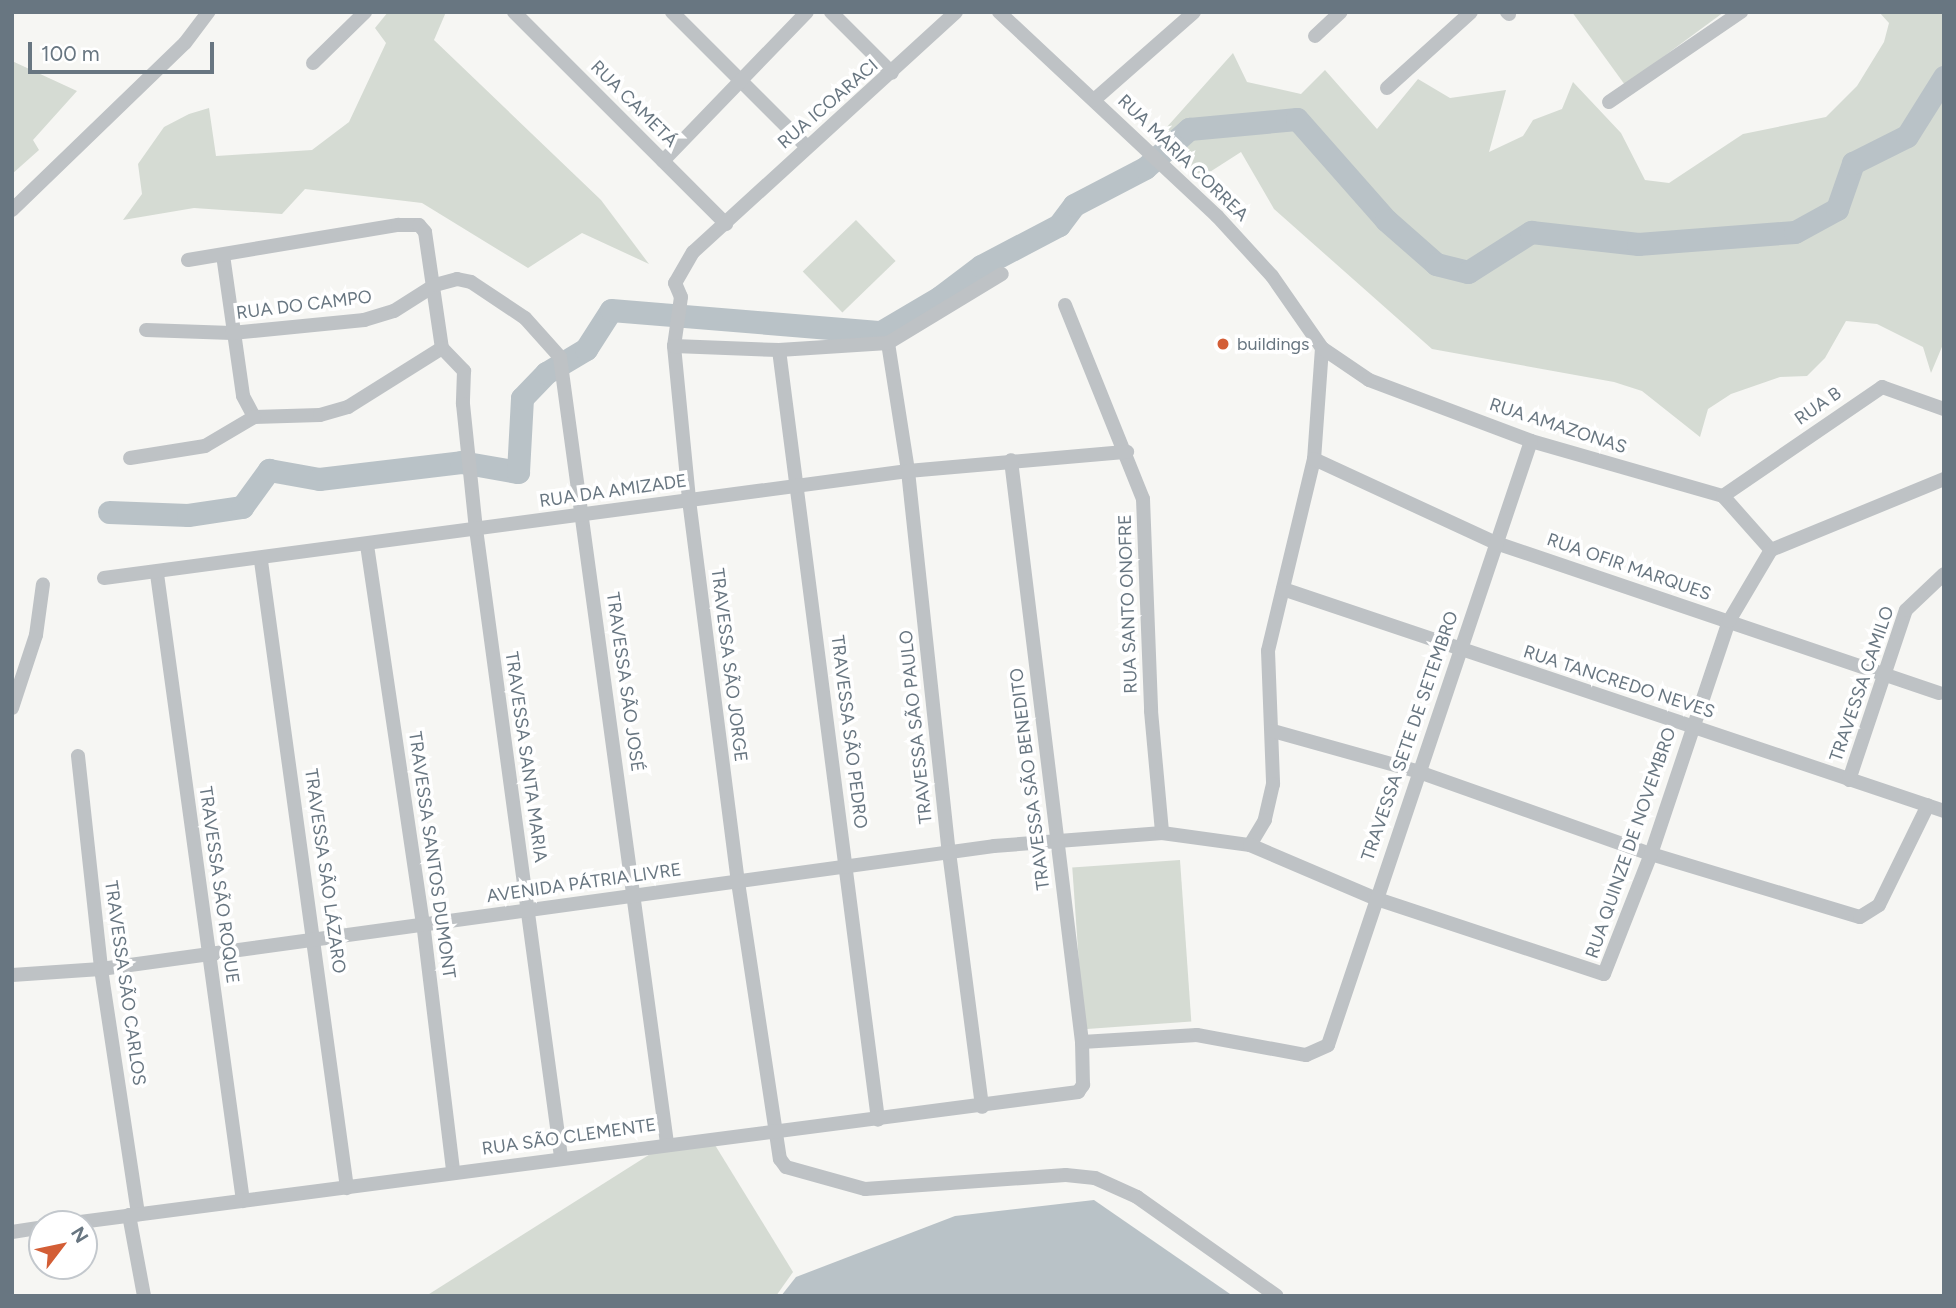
<!DOCTYPE html>
<html>
<head>
<meta charset="utf-8">
<style>
  body { margin:0 }
  #map { position:relative; width:1956px; height:1308px; overflow:hidden; background:#f6f6f3; font-family:Figtree,sans-serif }
  div>[style] { position:absolute }
  .green>* { inset:0; background:#d5dbd3; transform-origin:0 0 }
  .water>* { inset:0; background:#b9c2c7 }
  .river>* { height:23px; margin:-11.5px; padding:0 11.5px; transform-origin:11.5px; border-radius:11.5px; background:#b9c2c7 }
  .minor>* { height:14px; margin:-7px; padding:0 7px; transform-origin:7px; border-radius:7px; background:#bec2c5 }
  .dots>* { width:19px; height:19px; translate:-50% -50%; box-sizing:border-box; border:4px solid #fff; border-radius:50% }
  span { translate:-50% -50%; white-space:nowrap; text-align:center; line-height:1.15; -webkit-text-stroke:7px #fff; paint-order:stroke }
  .street-label { font-size:18px; color:#687681 }
  .poi-label { font-size:18px; color:#687681 }
  .left { translate:0 -50%; text-align:left }
  .frame { position:absolute; inset:0; border:14px solid #687681; pointer-events:none }
  .north { position:absolute; left:28px; top:1210px; width:70px; height:70px; box-sizing:border-box; background:#fff; border:2px solid #c3c8cd; border-radius:50%; rotate:58deg; font-size:19px; font-weight:700; line-height:28px; text-align:center; color:#687681 }
  .north::after { content:''; display:block; margin:auto; width:24px; height:32px; background:#d35e36; clip-path:polygon(50% 0,100% 100%,50% 72%,0 100%) }
  .scale { position:absolute; left:28px; top:42px; width:186px; height:32px; box-sizing:border-box; border:4px solid #687681; border-top:0; padding-left:9px; font-size:21px; line-height:24px; white-space:nowrap; color:#687681; -webkit-text-stroke:5px #fff; paint-order:stroke }
</style>
</head>
<body>
<div id="map">
  <div class="green">
    <i style="clip-path:polygon(388px 12px,446px 12px,434px 40px,601px 200px,649px 264px,582px 233px,528px 268px,422px 203px,305px 189px,282px 214px,194px 208px,123px 220px,142px 194px,138px 164px,164px 127px,189px 114px,209px 108px,216px 156px,312px 150px,349px 122px,386px 43px,375px 28px)"></i>
    <i style="clip-path:polygon(1572px 12px,1724px 12px,1625px 85px)"></i>
    <i style="clip-path:polygon(1879px 12px,1944px 12px,1944px 342px,1931px 373px,1923px 347px,1877px 324px,1846px 321px,1825px 358px,1807px 376px,1780px 377px,1731px 394px,1708px 409px,1700px 437px,1642px 391px,1614px 382px,1432px 349px,1274px 209px,1241px 152px,1202px 177px,1158px 137px,1233px 53px,1247px 82px,1301px 94px,1325px 70px,1377px 129px,1418px 79px,1450px 98px,1506px 90px,1489px 152px,1523px 136px,1533px 120px,1562px 109px,1573px 82px,1621px 133px,1645px 180px,1669px 183px,1743px 134px,1826px 117px,1857px 86px,1884px 42px,1889px 23px)"></i>
    <i style="clip-path:polygon(12px 61px,77px 91px,33px 140px,39px 150px,12px 174px)"></i>
    <i style="left:856px;top:220px;width:57px;height:74px;rotate:46deg"></i>
    <i style="left:1180px;top:860px;width:162px;height:108px;rotate:86deg"></i>
    <i style="clip-path:polygon(715px 1145px,793px 1272px,776px 1296px,426px 1296px,655px 1151px)"></i>
  </div>
  <div class="water">
    <i style="clip-path:polygon(1094px 1200px,1233px 1296px,781px 1296px,796px 1277px,955px 1216px)"></i>
  </div>
  <div class="river">
    <i style="left:109px;top:512px;width:79px;rotate:2.2deg"></i>
    <i style="left:188px;top:515px;width:55px;rotate:-8.4deg"></i>
    <i style="left:242px;top:507px;width:46px;rotate:-53.9deg"></i>
    <i style="left:269px;top:470px;width:51px;rotate:10.2deg"></i>
    <i style="left:319px;top:479px;width:143px;rotate:-6.8deg"></i>
    <i style="left:461px;top:462px;width:58px;rotate:10deg"></i>
    <i style="left:518px;top:472px;width:74px;rotate:-86.9deg"></i>
    <i style="left:522px;top:398px;width:35px;rotate:-46deg"></i>
    <i style="left:546px;top:373px;width:47px;rotate:-31deg"></i>
    <i style="left:586px;top:349px;width:46px;rotate:-57.3deg"></i>
    <i style="left:611px;top:310px;width:271px;rotate:4.7deg"></i>
    <i style="left:881px;top:332px;width:69px;rotate:-30.7deg"></i>
    <i style="left:940px;top:297px;width:51px;rotate:-37.1deg"></i>
    <i style="left:981px;top:266px;width:88px;rotate:-27.7deg"></i>
    <i style="left:1059px;top:225px;width:25px;rotate:-53deg"></i>
    <i style="left:1074px;top:205px;width:80px;rotate:-27.5deg"></i>
    <i style="left:1145px;top:168px;width:59px;rotate:-41.6deg"></i>
    <i style="left:1189px;top:129px;width:108px;rotate:-5.3deg"></i>
    <i style="left:1297px;top:119px;width:135px;rotate:48.6deg"></i>
    <i style="left:1386px;top:220px;width:67px;rotate:41.3deg"></i>
    <i style="left:1436px;top:264px;width:33px;rotate:14deg"></i>
    <i style="left:1468px;top:272px;width:75px;rotate:-32.4deg"></i>
    <i style="left:1531px;top:232px;width:108px;rotate:6.4deg"></i>
    <i style="left:1638px;top:244px;width:157px;rotate:-4.4deg"></i>
    <i style="left:1795px;top:232px;width:48px;rotate:-28.7deg"></i>
    <i style="left:1837px;top:209px;width:49px;rotate:-70.8deg"></i>
    <i style="left:1853px;top:163px;width:60px;rotate:-26.6deg"></i>
    <i style="left:1907px;top:136px;width:70px;rotate:-57.9deg"></i>
  </div>
  <div class="minor">
    <i style="left:514px;top:12px;width:300px;rotate:45deg"></i>
    <i style="left:672px;top:12px;width:191px;rotate:45deg"></i>
    <i style="left:831px;top:12px;width:86px;rotate:45deg"></i>
    <i style="left:956px;top:12px;width:356px;rotate:137.6deg"></i>
    <i style="left:693px;top:252px;width:36px;rotate:120deg"></i>
    <i style="left:675px;top:283px;width:15px;rotate:67deg"></i>
    <i style="left:681px;top:297px;width:49px;rotate:98.1deg"></i>
    <i style="left:674px;top:346px;width:155px;rotate:84.4deg"></i>
    <i style="left:689px;top:500px;width:385px;rotate:82.7deg"></i>
    <i style="left:738px;top:882px;width:280px;rotate:81.4deg"></i>
    <i style="left:780px;top:1159px;width:10px;rotate:53deg"></i>
    <i style="left:786px;top:1167px;width:82px;rotate:15.6deg"></i>
    <i style="left:865px;top:1189px;width:201px;rotate:-4deg"></i>
    <i style="left:1066px;top:1175px;width:29px;rotate:6deg"></i>
    <i style="left:1095px;top:1178px;width:46px;rotate:24.3deg"></i>
    <i style="left:1137px;top:1197px;width:171px;rotate:35.3deg"></i>
    <i style="left:999px;top:12px;width:299px;rotate:43.1deg"></i>
    <i style="left:1217px;top:216px;width:81px;rotate:47.5deg"></i>
    <i style="left:1272px;top:276px;width:88px;rotate:55.2deg"></i>
    <i style="left:1322px;top:348px;width:111px;rotate:94.1deg"></i>
    <i style="left:1314px;top:459px;width:197px;rotate:103.5deg"></i>
    <i style="left:1268px;top:651px;width:133px;rotate:87.8deg"></i>
    <i style="left:1273px;top:784px;width:37px;rotate:103deg"></i>
    <i style="left:1265px;top:820px;width:29px;rotate:121deg"></i>
    <i style="left:1507px;top:12px;width:3px;rotate:45deg"></i>
    <i style="left:1315px;top:36px;width:35px;rotate:-43deg"></i>
    <i style="left:313px;top:63px;width:73px;rotate:-44.4deg"></i>
    <i style="left:1387px;top:88px;width:113px;rotate:-42.1deg"></i>
    <i style="left:1094px;top:100px;width:133px;rotate:-41.3deg"></i>
    <i style="left:1609px;top:102px;width:160px;rotate:-34.3deg"></i>
    <i style="left:663px;top:161px;width:207px;rotate:-46deg"></i>
    <i style="left:12px;top:210px;width:240px;rotate:-44deg"></i>
    <i style="left:185px;top:43px;width:39px;rotate:-53deg"></i>
    <i style="left:223px;top:255px;width:142px;rotate:81.9deg"></i>
    <i style="left:243px;top:396px;width:24px;rotate:62deg"></i>
    <i style="left:254px;top:417px;width:66px;rotate:-1.7deg"></i>
    <i style="left:320px;top:415px;width:29px;rotate:-16deg"></i>
    <i style="left:348px;top:407px;width:111px;rotate:-32.1deg"></i>
    <i style="left:188px;top:260px;width:213px;rotate:-9.5deg"></i>
    <i style="left:398px;top:225px;width:21px"></i>
    <i style="left:419px;top:225px;width:9px;rotate:49deg"></i>
    <i style="left:425px;top:232px;width:117px;rotate:81.7deg"></i>
    <i style="left:442px;top:348px;width:32px;rotate:46deg"></i>
    <i style="left:464px;top:371px;width:33px;rotate:92deg"></i>
    <i style="left:463px;top:404px;width:126px;rotate:84.1deg"></i>
    <i style="left:476px;top:529px;width:634px;rotate:82.29deg"></i>
    <i style="left:1065px;top:305px;width:209px;rotate:68.1deg"></i>
    <i style="left:1143px;top:499px;width:212px;rotate:87.8deg"></i>
    <i style="left:1151px;top:711px;width:122px;rotate:84.8deg"></i>
    <i style="left:146px;top:330px;width:86px;rotate:2deg"></i>
    <i style="left:232px;top:333px;width:133px;rotate:-5.6deg"></i>
    <i style="left:364px;top:320px;width:31px;rotate:-17deg"></i>
    <i style="left:394px;top:311px;width:49px;rotate:-32.4deg"></i>
    <i style="left:435px;top:285px;width:23px;rotate:-15deg"></i>
    <i style="left:457px;top:279px;width:14px;rotate:12deg"></i>
    <i style="left:471px;top:282px;width:65px;rotate:33.7deg"></i>
    <i style="left:525px;top:318px;width:52px;rotate:48.1deg"></i>
    <i style="left:560px;top:357px;width:793px;rotate:82.25deg"></i>
    <i style="left:888px;top:343px;width:130px;rotate:81.1deg"></i>
    <i style="left:908px;top:471px;width:383px;rotate:83.9deg"></i>
    <i style="left:949px;top:852px;width:257px;rotate:82.6deg"></i>
    <i style="left:674px;top:346px;width:105px;rotate:2.2deg"></i>
    <i style="left:779px;top:350px;width:109px;rotate:-3.7deg"></i>
    <i style="left:888px;top:343px;width:133px;rotate:-31.2deg"></i>
    <i style="left:1322px;top:348px;width:57px;rotate:34.2deg"></i>
    <i style="left:1369px;top:380px;width:173px;rotate:20.6deg"></i>
    <i style="left:1531px;top:441px;width:200px;rotate:16deg"></i>
    <i style="left:1723px;top:496px;width:72px;rotate:48.4deg"></i>
    <i style="left:779px;top:350px;width:776px;rotate:82.67deg"></i>
    <i style="left:130px;top:458px;width:76px;rotate:-9.1deg"></i>
    <i style="left:205px;top:446px;width:57px;rotate:-30.6deg"></i>
    <i style="left:1314px;top:459px;width:200px;rotate:24.8deg"></i>
    <i style="left:1496px;top:543px;width:468px;rotate:18.7deg"></i>
    <i style="left:1723px;top:496px;width:193px;rotate:-34.4deg"></i>
    <i style="left:1882px;top:387px;width:66px;rotate:19.5deg"></i>
    <i style="left:367px;top:545px;width:381px;rotate:81.6deg"></i>
    <i style="left:423px;top:922px;width:251px;rotate:83.1deg"></i>
    <i style="left:261px;top:561px;width:633px;rotate:82.19deg"></i>
    <i style="left:157px;top:574px;width:633px;rotate:82.19deg"></i>
    <i style="left:104px;top:578px;width:811px;rotate:-7.58deg"></i>
    <i style="left:908px;top:471px;width:220px;rotate:-5deg"></i>
    <i style="left:1283px;top:589px;width:697px;rotate:18.56deg"></i>
    <i style="left:12px;top:708px;width:77px;rotate:-71.8deg"></i>
    <i style="left:36px;top:635px;width:51px;rotate:-82.2deg"></i>
    <i style="left:1273px;top:731px;width:148px;rotate:15.6deg"></i>
    <i style="left:1416px;top:771px;width:249px;rotate:19.5deg"></i>
    <i style="left:1651px;top:854px;width:218px;rotate:16.8deg"></i>
    <i style="left:1860px;top:917px;width:22px;rotate:-32deg"></i>
    <i style="left:1879px;top:905px;width:111px;rotate:-63.9deg"></i>
    <i style="left:78px;top:756px;width:214px;rotate:83.8deg"></i>
    <i style="left:101px;top:969px;width:248px;rotate:81.4deg"></i>
    <i style="left:1849px;top:780px;width:179px;rotate:-71.5deg"></i>
    <i style="left:1906px;top:610px;width:52px;rotate:-43.5deg"></i>
    <i style="left:12px;top:975px;width:89px;rotate:-3.9deg"></i>
    <i style="left:101px;top:969px;width:901px;rotate:-7.84deg"></i>
    <i style="left:994px;top:846px;width:169px;rotate:-4.4deg"></i>
    <i style="left:1162px;top:833px;width:89px;rotate:7.8deg"></i>
    <i style="left:1250px;top:845px;width:135px;rotate:23.1deg"></i>
    <i style="left:1374px;top:898px;width:242px;rotate:18.3deg"></i>
    <i style="left:1604px;top:974px;width:129px;rotate:-68.6deg"></i>
    <i style="left:1651px;top:854px;width:246px;rotate:-71.5deg"></i>
    <i style="left:1729px;top:621px;width:82px;rotate:-59.4deg"></i>
    <i style="left:1771px;top:550px;width:187px;rotate:-22.3deg"></i>
    <i style="left:1082px;top:1042px;width:115px;rotate:-3.5deg"></i>
    <i style="left:1197px;top:1035px;width:111px;rotate:10.4deg"></i>
    <i style="left:1306px;top:1055px;width:24px;rotate:-24deg"></i>
    <i style="left:1328px;top:1045px;width:637px;rotate:-71.42deg"></i>
    <i style="left:129px;top:1215px;width:82px;rotate:79.5deg"></i>
    <i style="left:65px;top:1224px;width:1022px;rotate:-7.42deg"></i>
    <i style="left:1078px;top:1092px;width:9px;rotate:-54deg"></i>
    <i style="left:1083px;top:1085px;width:43px;rotate:-91.3deg"></i>
    <i style="left:1082px;top:1042px;width:586px;rotate:-96.96deg"></i>
    <i style="left:12px;top:1232px;width:30px;rotate:-9deg"></i>
  </div>
  <div class="dots">
    <i style="left:1223px;top:344px;background:#d35e36"></i>
  </div>
  <div class="street-label">
    <span style="left:634px;top:104px;rotate:45deg">RUA CAMETÁ</span>
    <span style="left:828px;top:104px;rotate:-41deg">RUA ICOARACI</span>
    <span style="left:1183px;top:158px;rotate:44deg">RUA MARIA CORREA</span>
    <span style="left:304px;top:305px;rotate:-7deg">RUA DO CAMPO</span>
    <span style="left:1818px;top:406px;rotate:-35deg">RUA B</span>
    <span style="left:1558px;top:426px;rotate:18deg">RUA AMAZONAS</span>
    <span style="left:613px;top:491px;rotate:-8deg">RUA DA AMIZADE</span>
    <span style="left:1629px;top:567px;rotate:19deg">RUA OFIR MARQUES</span>
    <span style="left:1128px;top:604px;rotate:-92deg">RUA SANTO ONOFRE</span>
    <span style="left:729px;top:665px;rotate:83deg">TRAVESSA SÃO JORGE</span>
    <span style="left:625px;top:682px;rotate:82deg">TRAVESSA SÃO JOSÉ</span>
    <span style="left:1619px;top:682px;rotate:18deg">RUA TANCREDO NEVES</span>
    <span style="left:1862px;top:684px;rotate:-71deg">TRAVESSA CAMILO</span>
    <span style="left:916px;top:727px;rotate:-96deg">TRAVESSA SÃO PAULO</span>
    <span style="left:849px;top:732px;rotate:83deg">TRAVESSA SÃO PEDRO</span>
    <span style="left:1410px;top:736px;rotate:-71deg">TRAVESSA SETE DE SETEMBRO</span>
    <span style="left:526px;top:757px;rotate:82deg">TRAVESSA SANTA MARIA</span>
    <span style="left:1030px;top:779px;rotate:-97deg">TRAVESSA SÃO BENEDITO</span>
    <span style="left:1631px;top:843px;rotate:-71deg">RUA QUINZE DE NOVEMBRO</span>
    <span style="left:432px;top:855px;rotate:82deg">TRAVESSA SANTOS DUMONT</span>
    <span style="left:325px;top:871px;rotate:82deg">TRAVESSA SÃO LÁZARO</span>
    <span style="left:584px;top:883px;rotate:-8deg">AVENIDA PÁTRIA LIVRE</span>
    <span style="left:219px;top:885px;rotate:82deg">TRAVESSA SÃO ROQUE</span>
    <span style="left:125px;top:983px;rotate:82deg">TRAVESSA SÃO CARLOS</span>
    <span style="left:569px;top:1137px;rotate:-8deg">RUA SÃO CLEMENTE</span>
  </div>
  <div class="poi-label">
    <span class="left" style="left:1237px;top:344px">buildings</span>
  </div>
  <div class="frame"></div>
  <div class="north">N</div>
  <div class="scale">100 m</div>
</div>
</body>
</html>
